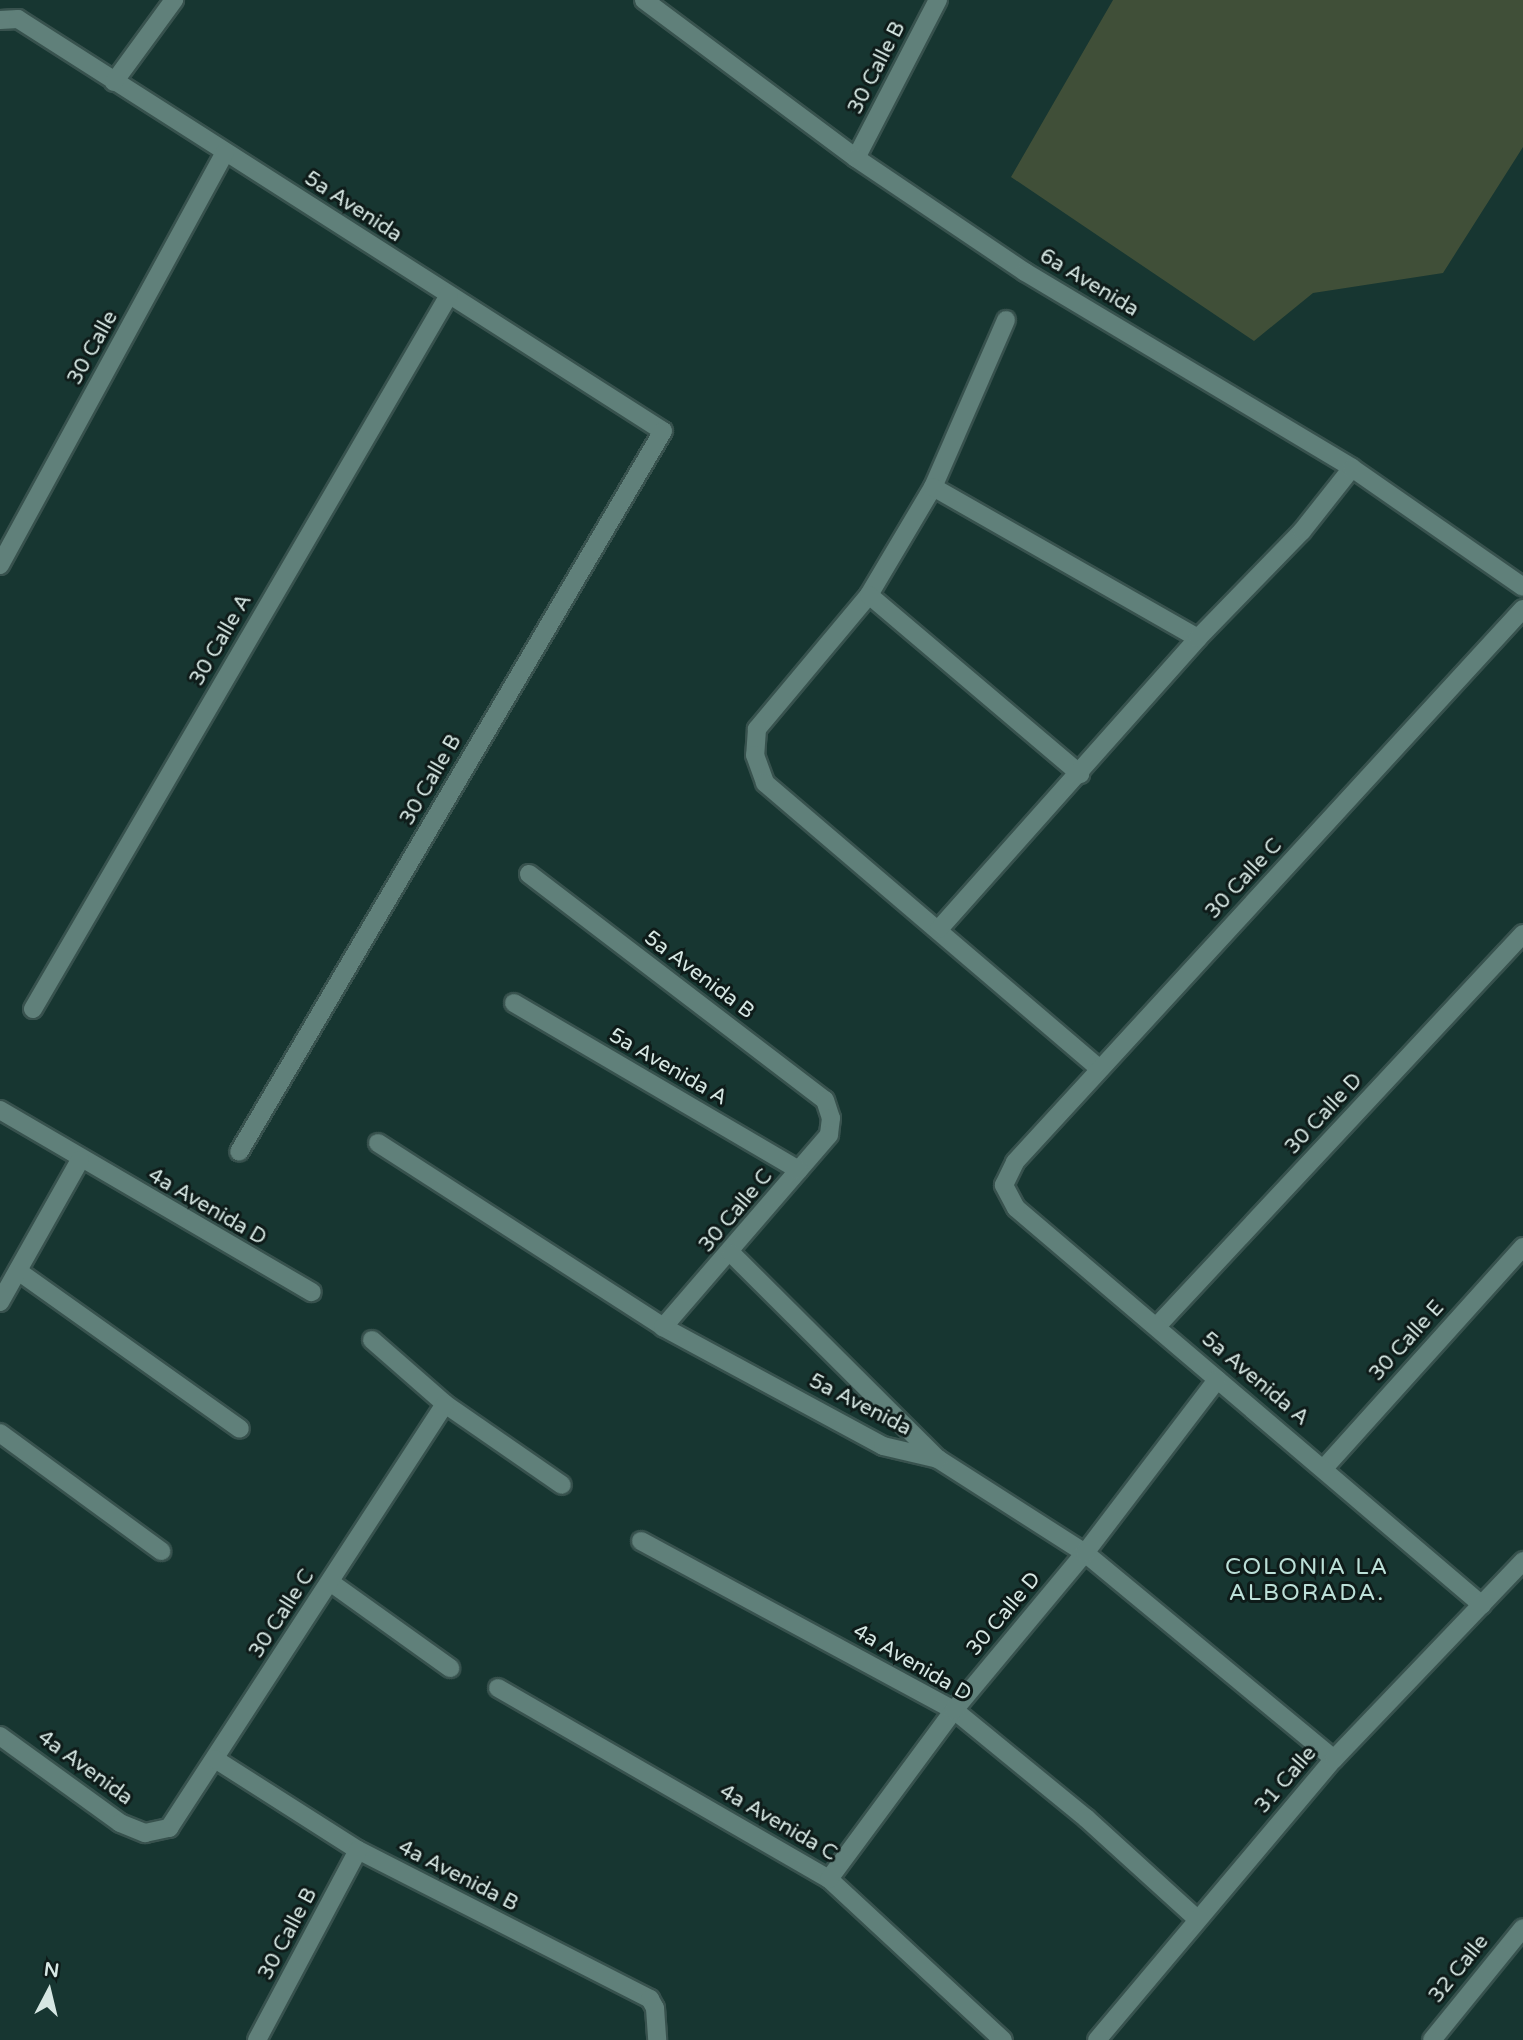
<!DOCTYPE html>
<html>
<head>
<meta charset="utf-8">
<style>
  body { margin:0 }
  #map { position:relative; width:1523px; height:2040px; overflow:hidden; background:#173631; font-family:"Varela Round",sans-serif }
  div>[style] { position:absolute }
  .green>* { inset:0; background:#404f38 }
  .roads { filter:drop-shadow(2px 0 #38524e) drop-shadow(-2px 0 #38524e) drop-shadow(0 2px #38524e) drop-shadow(0 -2px #38524e) }
  .street>* { height:18px; margin:-9px; padding:0 9px; transform-origin:9px; border-radius:9px; background:#60807a }
  .secondary>* { height:18px; margin:-9px; padding:0 9px; transform-origin:9px; border-radius:9px; background:#60807a }
  span { translate:-50% -50%; white-space:nowrap; text-align:center; line-height:1.15; -webkit-text-stroke:6px #0e1b19; paint-order:stroke }
  .street-label { font-size:21px; color:#d6e7e3 }
  .neighbourhood-label { font-size:23px; color:#bce0d8; letter-spacing:2px }
  .north { position:absolute; left:14px; top:1956px; width:70px; height:70px; -webkit-text-stroke:5px #0e1b19; paint-order:stroke; rotate:7deg; font-size:19px; font-weight:700; line-height:28px; text-align:center; color:#d6e7e3 }
  .north::after { content:''; display:block; margin:auto; width:24px; height:32px; background:#d6e7e3; clip-path:polygon(50% 0,100% 100%,50% 72%,0 100%) }
</style>
</head>
<body>
<div id="map">
  <div class="green">
    <i style="clip-path:polygon(1113px 0,1523px 0,1523px 147px,1443px 273px,1313px 293px,1254px 341px,1011px 177px)"></i>
  </div>
  <div class="roads">
    <div class="street">
      <i style="left:0;top:20px;width:18px;rotate:-3deg"></i>
      <i style="left:18px;top:19px;width:765px;rotate:32.57deg"></i>
      <i style="left:663px;top:431px;width:836px;rotate:120.46deg"></i>
      <i style="left:114px;top:82px;width:102px;rotate:-53.8deg"></i>
      <i style="left:856px;top:158px;width:178px;rotate:-62.6deg"></i>
      <i style="left:1006px;top:320px;width:182px;rotate:113.6deg"></i>
      <i style="left:933px;top:487px;width:126px;rotate:120.7deg"></i>
      <i style="left:869px;top:595px;width:175px;rotate:129.9deg"></i>
      <i style="left:757px;top:729px;width:26px;rotate:94deg"></i>
      <i style="left:755px;top:755px;width:30px;rotate:70deg"></i>
      <i style="left:765px;top:783px;width:440px;rotate:40.5deg"></i>
      <i style="left:933px;top:487px;width:305px;rotate:29.7deg"></i>
      <i style="left:0;top:565px;width:470px;rotate:-61.4deg"></i>
      <i style="left:869px;top:595px;width:277px;rotate:40.3deg"></i>
      <i style="left:529px;top:874px;width:372px;rotate:37.4deg"></i>
      <i style="left:825px;top:1100px;width:19px;rotate:72deg"></i>
      <i style="left:831px;top:1118px;width:17px;rotate:97deg"></i>
      <i style="left:829px;top:1135px;width:254px;rotate:130.8deg"></i>
      <i style="left:939px;top:929px;width:390px;rotate:-48.3deg"></i>
      <i style="left:1198px;top:638px;width:149px;rotate:-45.8deg"></i>
      <i style="left:1302px;top:531px;width:80px;rotate:-51.6deg"></i>
      <i style="left:514px;top:1003px;width:330px;rotate:30.4deg"></i>
      <i style="left:33px;top:1009px;width:826px;rotate:-59.77deg"></i>
      <i style="left:0;top:1110px;width:361px;rotate:30.3deg"></i>
      <i style="left:378px;top:1143px;width:339px;rotate:32.8deg"></i>
      <i style="left:663px;top:1327px;width:250px;rotate:28.4deg"></i>
      <i style="left:883px;top:1446px;width:57px;rotate:13.3deg"></i>
      <i style="left:938px;top:1459px;width:174px;rotate:32.6deg"></i>
      <i style="left:1085px;top:1553px;width:323px;rotate:39.6deg"></i>
      <i style="left:731px;top:1253px;width:292px;rotate:44.9deg"></i>
      <i style="left:18px;top:1271px;width:272px;rotate:35.4deg"></i>
      <i style="left:0;top:1302px;width:163px;rotate:-60.6deg"></i>
      <i style="left:1158px;top:1325px;width:535px;rotate:-46.97deg"></i>
      <i style="left:372px;top:1340px;width:97px;rotate:41.2deg"></i>
      <i style="left:445px;top:1404px;width:142px;rotate:34.7deg"></i>
      <i style="left:0;top:1433px;width:200px;rotate:36.2deg"></i>
      <i style="left:1325px;top:1467px;width:296px;rotate:-48deg"></i>
      <i style="left:641px;top:1541px;width:356px;rotate:28.4deg"></i>
      <i style="left:954px;top:1710px;width:171px;rotate:39.3deg"></i>
      <i style="left:1086px;top:1818px;width:150px;rotate:42.3deg"></i>
      <i style="left:330px;top:1582px;width:148px;rotate:35.6deg"></i>
      <i style="left:1482px;top:1605px;width:612px;rotate:-139.57deg"></i>
      <i style="left:1016px;top:1208px;width:26px;rotate:-118deg"></i>
      <i style="left:1004px;top:1185px;width:25px;rotate:-64deg"></i>
      <i style="left:1015px;top:1162px;width:751px;rotate:-47.43deg"></i>
      <i style="left:498px;top:1688px;width:382px;rotate:30deg"></i>
      <i style="left:829px;top:1879px;width:237px;rotate:42.8deg"></i>
      <i style="left:0;top:1736px;width:148px;rotate:35.9deg"></i>
      <i style="left:120px;top:1823px;width:27px;rotate:22deg"></i>
      <i style="left:145px;top:1833px;width:25px;rotate:-12deg"></i>
      <i style="left:169px;top:1828px;width:506px;rotate:-56.94deg"></i>
      <i style="left:215px;top:1759px;width:169px;rotate:32.5deg"></i>
      <i style="left:358px;top:1850px;width:328px;rotate:27deg"></i>
      <i style="left:650px;top:1999px;width:10px;rotate:61deg"></i>
      <i style="left:655px;top:2008px;width:32px;rotate:86deg"></i>
      <i style="left:829px;top:1879px;width:210px;rotate:-53.5deg"></i>
      <i style="left:954px;top:1710px;width:204px;rotate:-50.2deg"></i>
      <i style="left:1085px;top:1553px;width:218px;rotate:-52.7deg"></i>
      <i style="left:257px;top:2040px;width:215px;rotate:-62deg"></i>
      <i style="left:1097px;top:2040px;width:368px;rotate:-49.9deg"></i>
      <i style="left:1334px;top:1759px;width:274px;rotate:-46.3deg"></i>
      <i style="left:1432px;top:2040px;width:144px;rotate:-50.9deg"></i>
    </div>
    <div class="secondary">
      <i style="left:644px;top:0;width:264px;rotate:36.7deg"></i>
      <i style="left:856px;top:158px;width:204px;rotate:34deg"></i>
      <i style="left:1025px;top:272px;width:381px;rotate:30.9deg"></i>
      <i style="left:1352px;top:468px;width:208px;rotate:34.8deg"></i>
    </div>
  </div>
  <div class="street-label">
    <span style="left:877px;top:68px;rotate:-63deg">30 Calle B</span>
    <span style="left:353px;top:207px;rotate:33deg">5a Avenida</span>
    <span style="left:1089px;top:283px;rotate:31deg">6a Avenida</span>
    <span style="left:93px;top:348px;rotate:-61deg">30 Calle</span>
    <span style="left:221px;top:640px;rotate:-60deg">30 Calle A</span>
    <span style="left:431px;top:780px;rotate:-60deg">30 Calle B</span>
    <span style="left:1244px;top:879px;rotate:-47deg">30 Calle C</span>
    <span style="left:699px;top:975px;rotate:37deg">5a Avenida B</span>
    <span style="left:668px;top:1067px;rotate:30deg">5a Avenida A</span>
    <span style="left:1324px;top:1114px;rotate:-47deg">30 Calle D</span>
    <span style="left:207px;top:1207px;rotate:30deg">4a Avenida D</span>
    <span style="left:736px;top:1211px;rotate:-50deg">30 Calle C</span>
    <span style="left:1407px;top:1341px;rotate:-48deg">30 Calle E</span>
    <span style="left:1255px;top:1379px;rotate:40deg">5a Avenida A</span>
    <span style="left:860px;top:1405px;rotate:27deg">5a Avenida</span>
    <span style="left:282px;top:1614px;rotate:-57deg">30 Calle C</span>
    <span style="left:1004px;top:1614px;rotate:-50deg">30 Calle D</span>
    <span style="left:912px;top:1663px;rotate:30deg">4a Avenida D</span>
    <span style="left:85px;top:1768px;rotate:36deg">4a Avenida</span>
    <span style="left:1286px;top:1780px;rotate:-49deg">31 Calle</span>
    <span style="left:778px;top:1823px;rotate:30deg">4a Avenida C</span>
    <span style="left:458px;top:1876px;rotate:27deg">4a Avenida B</span>
    <span style="left:288px;top:1934px;rotate:-62deg">30 Calle B</span>
    <span style="left:1459px;top:1969px;rotate:-51deg">32 Calle</span>
  </div>
  <div class="neighbourhood-label">
    <span style="left:1307px;top:1580px">COLONIA LA<br>ALBORADA.</span>
  </div>
  <div class="north">N</div>
</div>
</body>
</html>
